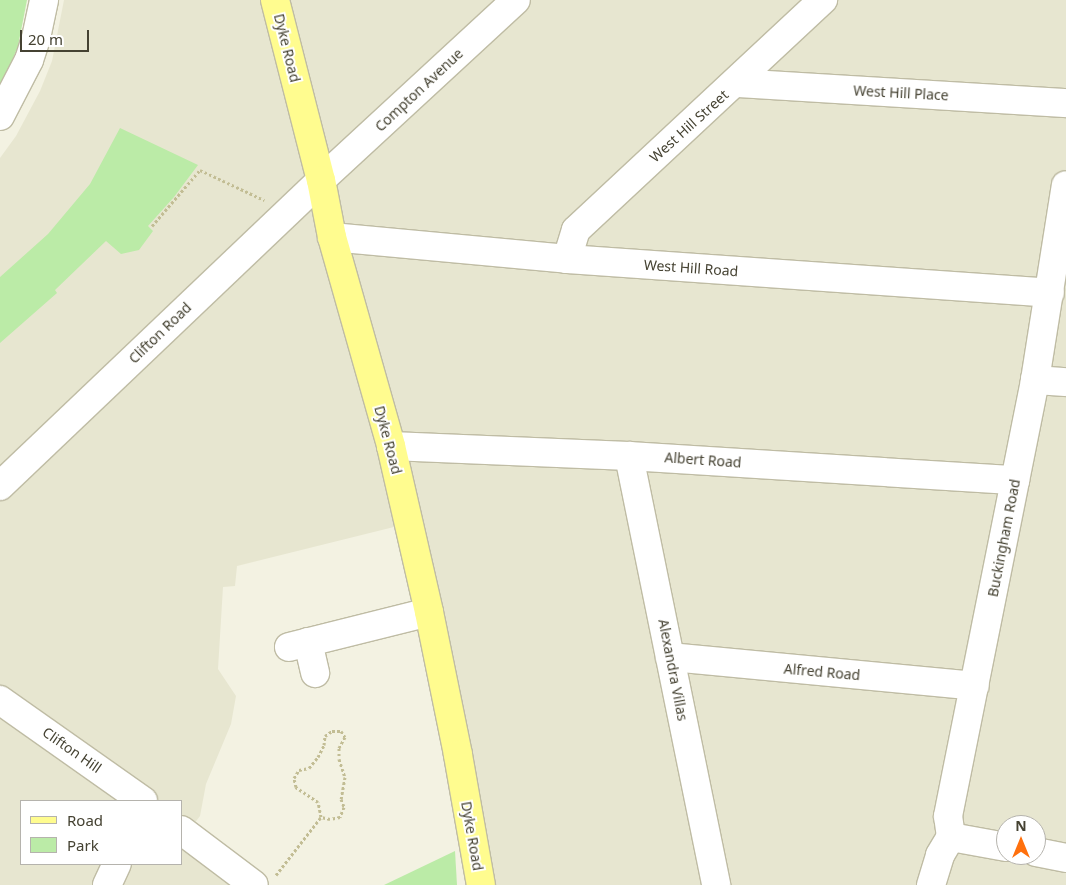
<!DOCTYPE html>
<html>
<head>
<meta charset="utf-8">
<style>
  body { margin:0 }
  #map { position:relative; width:1066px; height:885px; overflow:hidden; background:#f3f2e2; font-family:"Noto Sans",sans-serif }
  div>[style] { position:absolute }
  .residential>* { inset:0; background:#e7e6d0 }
  .green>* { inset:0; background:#bbeba7 }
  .path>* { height:3px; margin-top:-1.5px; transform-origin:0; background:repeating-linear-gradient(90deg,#c2bd94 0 2.5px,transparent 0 5px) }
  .roads { filter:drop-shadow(1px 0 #bfbca4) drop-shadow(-1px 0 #bfbca4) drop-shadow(0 1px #bfbca4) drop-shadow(0 -1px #bfbca4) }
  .minor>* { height:28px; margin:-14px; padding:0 14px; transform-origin:14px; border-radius:14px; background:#fff }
  .major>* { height:28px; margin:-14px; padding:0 14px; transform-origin:14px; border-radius:14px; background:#fffc8f }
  span { translate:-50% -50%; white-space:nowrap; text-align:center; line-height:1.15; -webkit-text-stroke:4px #fff; paint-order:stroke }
  .street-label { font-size:14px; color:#454232 }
  .legend { position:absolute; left:20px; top:800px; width:162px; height:65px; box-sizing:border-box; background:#fff; border:1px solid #b5b3ad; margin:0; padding:6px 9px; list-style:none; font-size:15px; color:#454232 }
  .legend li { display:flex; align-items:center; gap:10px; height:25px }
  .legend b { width:25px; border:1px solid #b5b3ad }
  .north { position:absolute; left:996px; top:815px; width:50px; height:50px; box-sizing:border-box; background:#fff; border:1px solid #b5b3ad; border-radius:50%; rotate:0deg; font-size:14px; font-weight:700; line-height:20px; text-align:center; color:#454232 }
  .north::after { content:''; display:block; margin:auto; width:18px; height:22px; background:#ff700d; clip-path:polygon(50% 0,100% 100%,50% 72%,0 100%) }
  .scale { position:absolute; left:20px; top:30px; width:69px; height:22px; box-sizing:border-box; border:2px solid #454232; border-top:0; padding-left:6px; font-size:15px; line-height:18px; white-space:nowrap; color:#454232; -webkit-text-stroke:4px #fff; paint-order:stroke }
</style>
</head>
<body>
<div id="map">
  <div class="residential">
    <i style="clip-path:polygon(evenodd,64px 0,1066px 0,1066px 885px,478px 885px,414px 522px,237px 566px,235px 586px,223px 587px,218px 669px,236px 696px,231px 724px,206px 784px,200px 816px,190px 829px,181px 821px,181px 801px,160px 801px,146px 789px,0 686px,0 158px,16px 136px,40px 91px,52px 61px,64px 0,1006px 825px,1036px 825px,1036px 855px,1006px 855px,1006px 825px)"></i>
    <i style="clip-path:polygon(0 710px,131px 801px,21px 801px,21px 864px,181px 864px,181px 837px,248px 885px,0 885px)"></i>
  </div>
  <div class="green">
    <i style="clip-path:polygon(0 0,27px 0,18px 46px,0 90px)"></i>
    <i style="clip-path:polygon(120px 128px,198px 165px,174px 197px,148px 226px,153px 231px,139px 250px,121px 254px,106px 241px,55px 290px,57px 293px,0 343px,0 277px,48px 234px,90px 184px)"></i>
    <i style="clip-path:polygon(455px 851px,457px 885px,384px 885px)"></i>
  </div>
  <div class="path">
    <i style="left:152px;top:226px;width:74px;rotate:-49.4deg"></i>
    <i style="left:200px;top:170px;width:71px;rotate:25.1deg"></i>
    <i style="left:332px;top:731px;width:9px"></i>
    <i style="left:341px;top:731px;width:7px;rotate:56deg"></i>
    <i style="left:345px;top:737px;width:13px;rotate:119deg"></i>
    <i style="left:339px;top:748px;width:11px;rotate:90deg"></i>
    <i style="left:339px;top:759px;width:19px;rotate:72deg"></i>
    <i style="left:345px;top:777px;width:22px;rotate:100deg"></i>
    <i style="left:341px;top:799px;width:9px;rotate:69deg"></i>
    <i style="left:344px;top:807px;width:11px;rotate:112deg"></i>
    <i style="left:340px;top:817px;width:10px;rotate:169deg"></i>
    <i style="left:330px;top:819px;width:9px;rotate:-167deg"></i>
    <i style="left:321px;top:817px;width:15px;rotate:-101deg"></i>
    <i style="left:318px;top:802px;width:27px;rotate:-146deg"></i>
    <i style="left:296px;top:787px;width:9px;rotate:-103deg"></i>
    <i style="left:294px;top:778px;width:9px;rotate:-58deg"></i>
    <i style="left:299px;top:770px;width:10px;rotate:-11deg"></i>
    <i style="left:309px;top:768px;width:14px;rotate:-51deg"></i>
    <i style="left:318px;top:757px;width:13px;rotate:-63deg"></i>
    <i style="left:324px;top:745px;width:9px;rotate:-84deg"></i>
    <i style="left:325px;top:736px;width:9px;rotate:-36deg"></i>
    <i style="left:276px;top:875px;width:73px;rotate:-52.2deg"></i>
  </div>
  <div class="roads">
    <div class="minor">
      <i style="left:736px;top:83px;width:331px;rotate:3.5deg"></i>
      <i style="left:0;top:116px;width:63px;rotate:-62.6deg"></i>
      <i style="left:29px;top:60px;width:23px;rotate:-72deg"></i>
      <i style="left:36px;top:38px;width:39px;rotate:-78deg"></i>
      <i style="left:332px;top:237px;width:236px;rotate:5.3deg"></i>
      <i style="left:567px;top:259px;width:484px;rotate:4deg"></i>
      <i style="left:567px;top:259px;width:30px;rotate:-73deg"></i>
      <i style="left:576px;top:230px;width:338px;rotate:-43deg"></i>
      <i style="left:1035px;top:380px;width:31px;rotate:4deg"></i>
      <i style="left:391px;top:446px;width:238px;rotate:2.4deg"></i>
      <i style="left:629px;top:456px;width:387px;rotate:3.6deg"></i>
      <i style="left:629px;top:456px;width:438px;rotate:78.5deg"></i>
      <i style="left:0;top:486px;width:443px;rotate:-43.6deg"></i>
      <i style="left:321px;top:180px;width:265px;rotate:-42.7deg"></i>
      <i style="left:308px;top:642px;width:32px;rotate:77deg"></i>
      <i style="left:289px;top:647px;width:144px;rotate:-14deg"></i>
      <i style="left:670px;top:657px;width:306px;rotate:5.4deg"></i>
      <i style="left:0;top:700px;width:175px;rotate:35.2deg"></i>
      <i style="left:181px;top:830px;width:91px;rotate:37deg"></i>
      <i style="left:951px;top:837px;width:56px;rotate:10.3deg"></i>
      <i style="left:1036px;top:852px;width:31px;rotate:11deg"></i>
      <i style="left:107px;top:885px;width:23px;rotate:-65deg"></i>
      <i style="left:931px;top:885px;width:31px;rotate:-73deg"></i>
      <i style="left:940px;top:855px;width:21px;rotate:-59deg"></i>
      <i style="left:951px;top:837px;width:21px;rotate:-98deg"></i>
      <i style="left:948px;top:816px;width:445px;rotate:-78.7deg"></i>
      <i style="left:1035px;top:380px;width:197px;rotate:-81deg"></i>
    </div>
    <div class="major">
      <i style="left:275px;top:0;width:186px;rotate:75.7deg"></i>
      <i style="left:321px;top:180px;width:58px;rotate:79.1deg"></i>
      <i style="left:332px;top:237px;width:217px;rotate:74.2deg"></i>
      <i style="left:391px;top:446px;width:170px;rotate:77.1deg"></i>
      <i style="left:429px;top:612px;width:146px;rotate:78.5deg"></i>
      <i style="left:458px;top:755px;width:132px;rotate:80deg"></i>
    </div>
  </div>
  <div class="street-label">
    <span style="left:287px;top:48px;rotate:76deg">Dyke Road</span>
    <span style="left:419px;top:90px;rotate:-43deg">Compton Avenue</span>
    <span style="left:901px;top:93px;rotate:3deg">West Hill Place</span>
    <span style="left:689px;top:126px;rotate:-42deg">West Hill Street</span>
    <span style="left:691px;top:268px;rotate:4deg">West Hill Road</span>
    <span style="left:160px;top:333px;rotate:-44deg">Clifton Road</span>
    <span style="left:388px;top:440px;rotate:75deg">Dyke Road</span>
    <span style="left:703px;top:460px;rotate:4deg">Albert Road</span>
    <span style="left:1004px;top:538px;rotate:-79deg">Buckingham Road</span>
    <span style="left:673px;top:670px;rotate:79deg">Alexandra Villas</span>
    <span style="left:822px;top:672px;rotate:5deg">Alfred Road</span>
    <span style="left:72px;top:750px;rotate:35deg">Clifton Hill</span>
    <span style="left:472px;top:836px;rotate:80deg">Dyke Road</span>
  </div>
  <ul class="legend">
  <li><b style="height:6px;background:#fffc8f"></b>Road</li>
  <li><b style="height:14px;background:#bbeba7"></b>Park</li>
  </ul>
  <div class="north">N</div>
  <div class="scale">20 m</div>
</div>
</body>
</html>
